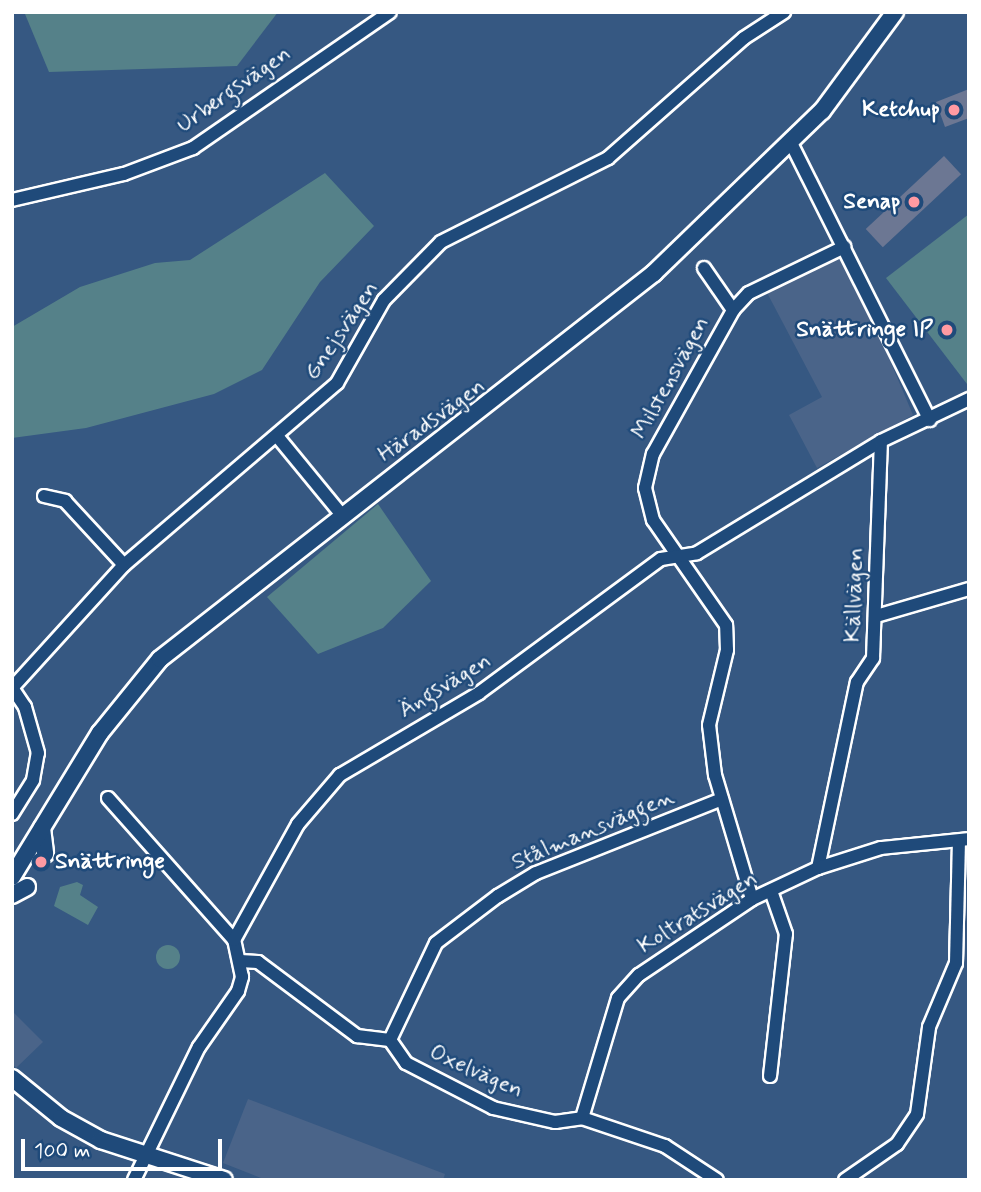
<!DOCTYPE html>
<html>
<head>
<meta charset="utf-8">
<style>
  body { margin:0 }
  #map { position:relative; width:981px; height:1192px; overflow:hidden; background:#365882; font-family:Mynerve,sans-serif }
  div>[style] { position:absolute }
  .built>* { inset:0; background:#4a6489 }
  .green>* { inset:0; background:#558189 }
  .round { border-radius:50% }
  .building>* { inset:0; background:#6c7793; transform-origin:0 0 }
  .roads { filter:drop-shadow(2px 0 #fff) drop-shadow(-2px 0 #fff) drop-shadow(0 2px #fff) drop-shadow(0 -2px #fff) }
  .street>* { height:12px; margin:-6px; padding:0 6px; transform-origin:6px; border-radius:6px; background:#1f4a7a }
  .secondary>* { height:16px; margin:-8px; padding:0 8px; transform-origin:8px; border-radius:8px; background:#1f4a7a }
  .dots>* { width:19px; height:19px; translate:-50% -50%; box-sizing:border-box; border:4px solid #1f4a7a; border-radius:50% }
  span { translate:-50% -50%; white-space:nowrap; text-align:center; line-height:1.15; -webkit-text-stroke:5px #1f4a7a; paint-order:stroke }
  .street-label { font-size:23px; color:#fff }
  .poi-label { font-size:23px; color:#fff; font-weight:700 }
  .right { translate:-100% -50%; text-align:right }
  .left { translate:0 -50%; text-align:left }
  .frame { position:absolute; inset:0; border:14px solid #fff; pointer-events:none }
  .scale { position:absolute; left:21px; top:1139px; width:201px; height:32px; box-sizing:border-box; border:4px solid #fff; border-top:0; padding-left:9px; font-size:21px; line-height:24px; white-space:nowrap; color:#fff; -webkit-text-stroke:5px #1f4a7a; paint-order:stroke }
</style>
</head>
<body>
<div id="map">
  <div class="built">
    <i style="clip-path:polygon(842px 247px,913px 415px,817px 468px,789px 415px,822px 397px,764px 287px)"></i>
    <i style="clip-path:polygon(14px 1013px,43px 1042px,16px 1068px,12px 1063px)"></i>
    <i style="clip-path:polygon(248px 1099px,445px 1174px,443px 1180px,266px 1180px,223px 1163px)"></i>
  </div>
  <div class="green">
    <i style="clip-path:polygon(278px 12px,237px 66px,49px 72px,25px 14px)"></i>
    <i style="clip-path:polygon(325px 173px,374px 226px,320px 282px,262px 370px,214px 394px,86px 428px,12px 438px,12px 327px,80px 287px,155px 263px,190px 260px)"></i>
    <i style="clip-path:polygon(969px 214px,969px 383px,967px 384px,886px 278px)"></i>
    <i style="clip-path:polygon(378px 504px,431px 581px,383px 628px,318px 654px,267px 597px)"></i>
    <i style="clip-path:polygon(77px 882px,83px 885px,80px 895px,98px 907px,88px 925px,54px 906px,60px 887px)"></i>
    <i class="round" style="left:156px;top:945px;width:24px;height:24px"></i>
  </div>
  <div class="building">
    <i style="clip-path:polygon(969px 89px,969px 118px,945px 127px,936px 102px)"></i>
    <i style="left:944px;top:156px;width:25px;height:107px;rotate:47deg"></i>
  </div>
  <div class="roads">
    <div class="street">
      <i style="left:791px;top:143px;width:310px;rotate:63.4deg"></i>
      <i style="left:12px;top:200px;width:115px;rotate:-13.1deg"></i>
      <i style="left:124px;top:174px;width:74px;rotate:-20.6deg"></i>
      <i style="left:193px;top:148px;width:239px;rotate:-34.6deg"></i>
      <i style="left:704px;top:268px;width:51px;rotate:55.4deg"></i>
      <i style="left:277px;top:436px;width:102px;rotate:50.6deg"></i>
      <i style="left:44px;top:496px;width:22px;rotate:13deg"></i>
      <i style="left:65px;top:501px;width:87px;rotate:47.3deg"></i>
      <i style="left:876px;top:616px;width:97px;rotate:-16.2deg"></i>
      <i style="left:12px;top:688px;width:166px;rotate:-47.7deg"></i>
      <i style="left:124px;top:565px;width:280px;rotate:-40.5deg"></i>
      <i style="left:337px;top:383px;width:95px;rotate:-60.5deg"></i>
      <i style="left:384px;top:300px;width:81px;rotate:-45.5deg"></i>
      <i style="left:441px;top:242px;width:187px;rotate:-26.7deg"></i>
      <i style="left:608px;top:158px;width:181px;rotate:-41.4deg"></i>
      <i style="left:744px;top:38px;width:48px;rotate:-33deg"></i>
      <i style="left:108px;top:798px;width:190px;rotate:48.4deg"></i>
      <i style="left:12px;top:814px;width:40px;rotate:-58deg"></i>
      <i style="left:33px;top:780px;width:27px;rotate:-80deg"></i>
      <i style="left:38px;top:753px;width:48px;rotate:-105.8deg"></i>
      <i style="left:25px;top:707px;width:23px;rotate:-124deg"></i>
      <i style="left:818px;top:868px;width:190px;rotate:-78.2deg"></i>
      <i style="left:857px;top:682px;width:29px;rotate:-56deg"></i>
      <i style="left:873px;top:658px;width:217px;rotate:-87.9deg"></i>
      <i style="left:752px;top:899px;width:129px;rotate:-106.6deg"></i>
      <i style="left:715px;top:775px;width:50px;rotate:-96.8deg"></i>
      <i style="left:709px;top:725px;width:77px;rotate:-76.5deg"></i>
      <i style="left:727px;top:650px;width:25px;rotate:-92deg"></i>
      <i style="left:726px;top:625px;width:128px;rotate:-124.8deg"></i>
      <i style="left:653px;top:520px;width:33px;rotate:-104deg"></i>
      <i style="left:645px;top:488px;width:35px;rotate:-77deg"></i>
      <i style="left:653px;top:454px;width:165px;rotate:-60.9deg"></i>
      <i style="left:733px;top:310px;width:23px;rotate:-47deg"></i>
      <i style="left:749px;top:293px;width:106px;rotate:-25.8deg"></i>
      <i style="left:240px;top:961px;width:18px;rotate:3deg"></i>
      <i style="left:258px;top:962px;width:124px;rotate:36.8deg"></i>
      <i style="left:357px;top:1036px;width:33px;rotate:7deg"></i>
      <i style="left:390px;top:1040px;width:28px;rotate:55deg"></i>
      <i style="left:406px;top:1063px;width:98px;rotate:27.3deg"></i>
      <i style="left:493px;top:1108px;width:64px;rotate:12.7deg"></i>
      <i style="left:555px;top:1122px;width:27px;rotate:-8deg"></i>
      <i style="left:582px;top:1118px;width:88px;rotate:18.6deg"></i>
      <i style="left:665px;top:1146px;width:62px;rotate:33.2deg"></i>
      <i style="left:390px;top:1040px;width:107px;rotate:-64.6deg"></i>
      <i style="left:436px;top:943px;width:78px;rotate:-37.2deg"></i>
      <i style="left:498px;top:896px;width:44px;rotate:-31.2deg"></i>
      <i style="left:536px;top:873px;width:200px;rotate:-21.7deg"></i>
      <i style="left:770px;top:1076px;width:143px;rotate:-83.6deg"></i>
      <i style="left:786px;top:934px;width:46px;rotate:-109.2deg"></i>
      <i style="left:582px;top:1118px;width:125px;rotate:-73.3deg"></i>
      <i style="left:618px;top:998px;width:31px;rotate:-48deg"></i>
      <i style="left:639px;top:975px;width:136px;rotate:-33.9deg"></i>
      <i style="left:752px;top:899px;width:73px;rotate:-25.2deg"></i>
      <i style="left:818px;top:868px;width:66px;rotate:-17.6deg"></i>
      <i style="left:881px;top:848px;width:88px;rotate:-5.8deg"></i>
      <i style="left:134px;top:1180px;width:148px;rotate:-64deg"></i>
      <i style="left:199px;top:1047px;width:68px;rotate:-55.1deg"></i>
      <i style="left:238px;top:991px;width:15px;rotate:-74deg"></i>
      <i style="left:242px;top:977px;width:38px;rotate:-102deg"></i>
      <i style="left:234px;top:940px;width:132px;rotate:-61.1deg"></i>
      <i style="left:298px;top:824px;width:65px;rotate:-49.4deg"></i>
      <i style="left:340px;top:775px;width:161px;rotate:-30.5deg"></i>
      <i style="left:479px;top:693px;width:226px;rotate:-36.4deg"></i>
      <i style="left:661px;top:559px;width:36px;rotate:-9deg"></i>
      <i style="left:697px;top:553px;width:215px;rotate:-31.3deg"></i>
      <i style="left:881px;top:441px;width:98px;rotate:-25.5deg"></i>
      <i style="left:845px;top:1180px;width:63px;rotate:-34.7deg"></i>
      <i style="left:897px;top:1144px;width:36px;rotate:-56deg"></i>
      <i style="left:917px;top:1114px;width:88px;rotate:-82.1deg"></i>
      <i style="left:929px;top:1027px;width:69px;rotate:-67.1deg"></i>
      <i style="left:956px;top:963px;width:120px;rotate:-88.6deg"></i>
    </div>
    <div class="secondary">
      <i style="left:42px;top:828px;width:26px;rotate:83deg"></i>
      <i style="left:12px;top:877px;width:169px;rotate:-58.6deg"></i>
      <i style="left:100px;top:733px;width:95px;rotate:-51deg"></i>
      <i style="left:160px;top:659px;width:627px;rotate:-38deg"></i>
      <i style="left:654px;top:273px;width:233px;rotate:-44deg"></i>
      <i style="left:822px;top:111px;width:123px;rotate:-53.6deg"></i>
      <i style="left:12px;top:895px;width:17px;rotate:-28deg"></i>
      <i style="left:12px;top:1078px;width:63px;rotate:39.2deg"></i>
      <i style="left:61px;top:1118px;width:46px;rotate:28.8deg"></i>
      <i style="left:101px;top:1140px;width:129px;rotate:18deg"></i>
    </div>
  </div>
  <div class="dots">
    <i style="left:954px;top:110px;background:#ff9aa2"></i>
    <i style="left:914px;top:202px;background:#ff9aa2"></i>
    <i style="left:947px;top:330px;background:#ff9aa2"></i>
    <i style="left:41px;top:862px;background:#ff9aa2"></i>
  </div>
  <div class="street-label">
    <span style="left:234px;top:90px;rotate:-35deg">Urbergsvägen</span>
    <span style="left:342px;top:331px;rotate:-56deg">Gnejsvägen</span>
    <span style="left:671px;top:378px;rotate:-61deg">Milstensvägen</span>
    <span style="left:432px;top:421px;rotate:-36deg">Häradsvägen</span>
    <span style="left:855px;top:595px;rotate:-88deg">Källvägen</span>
    <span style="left:445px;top:686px;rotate:-31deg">Ängsvägen</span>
    <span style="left:593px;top:830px;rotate:-23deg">Stålmansväggen</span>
    <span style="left:698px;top:913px;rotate:-32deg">Koltratsvägen</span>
    <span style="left:476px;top:1072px;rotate:24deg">Oxelvägen</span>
  </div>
  <div class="poi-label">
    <span class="right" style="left:940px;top:110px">Ketchup</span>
    <span class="right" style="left:900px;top:202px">Senap</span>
    <span class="right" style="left:933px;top:330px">Snättringe IP</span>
    <span class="left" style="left:55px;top:862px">Snättringe</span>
  </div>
  <div class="frame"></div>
  <div class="scale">100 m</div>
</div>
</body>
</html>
